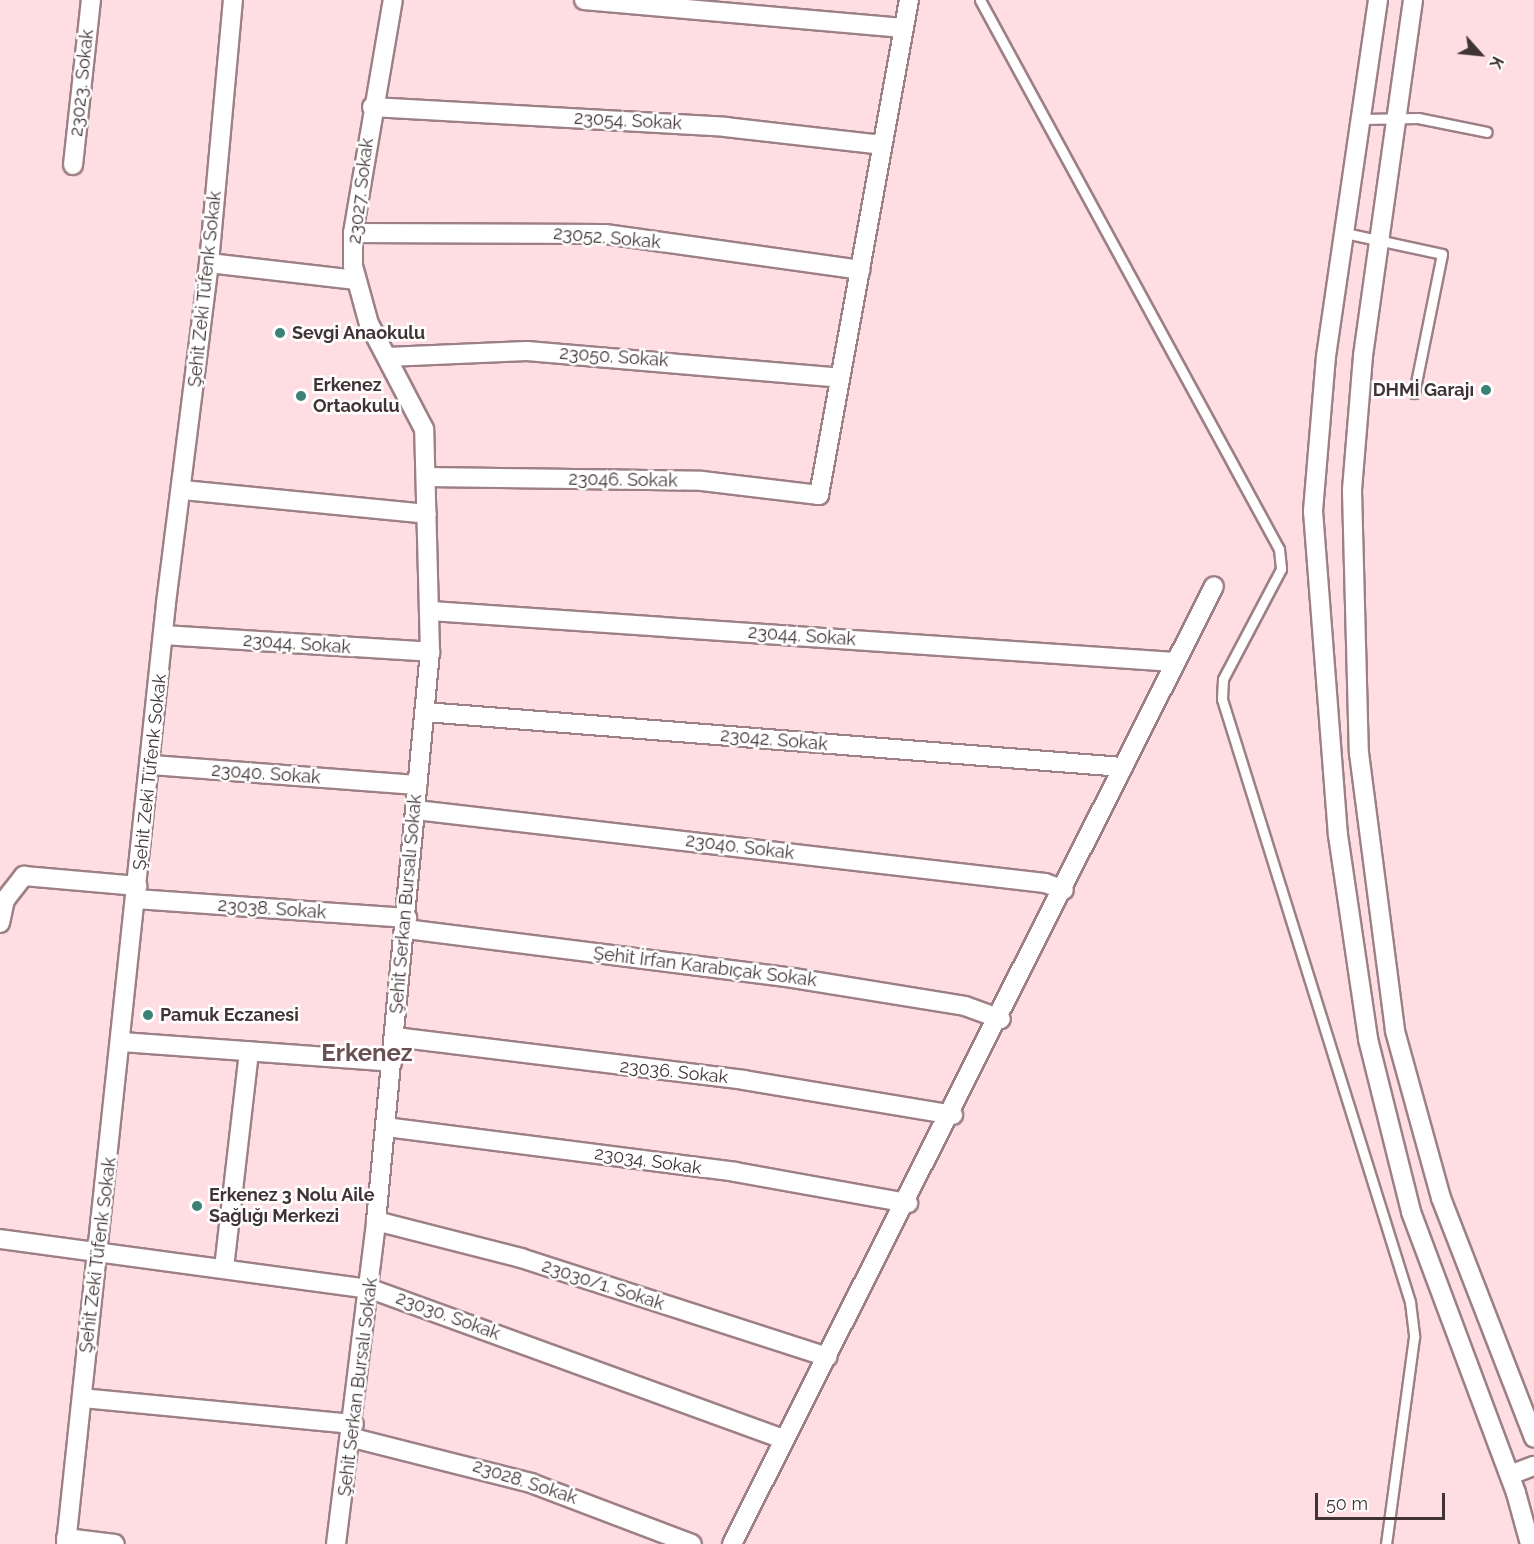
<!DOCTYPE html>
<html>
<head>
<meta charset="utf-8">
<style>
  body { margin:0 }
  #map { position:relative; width:1534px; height:1544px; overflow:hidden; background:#fedde3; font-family:Raleway,sans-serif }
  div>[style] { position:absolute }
  .roads { filter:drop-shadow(2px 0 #9d8086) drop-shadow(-2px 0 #9d8086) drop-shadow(0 2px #9d8086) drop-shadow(0 -2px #9d8086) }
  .lane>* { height:9px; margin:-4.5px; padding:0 4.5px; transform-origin:4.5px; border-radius:4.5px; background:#fff }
  .street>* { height:18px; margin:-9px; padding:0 9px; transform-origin:9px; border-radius:9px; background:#fff }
  .dots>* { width:16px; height:16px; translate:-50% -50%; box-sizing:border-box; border:3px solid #fff; border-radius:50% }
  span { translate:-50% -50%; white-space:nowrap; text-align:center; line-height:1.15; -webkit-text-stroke:5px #fff; paint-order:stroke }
  .street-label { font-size:18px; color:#403336 }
  .poi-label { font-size:18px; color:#403336; font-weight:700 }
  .left { translate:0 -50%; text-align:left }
  .right { translate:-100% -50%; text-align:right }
  .district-label { font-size:24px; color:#6a4f55; font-weight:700 }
  .north { position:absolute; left:1450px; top:24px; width:60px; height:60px; -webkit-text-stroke:4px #fff; paint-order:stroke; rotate:117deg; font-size:16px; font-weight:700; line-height:24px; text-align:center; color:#403336 }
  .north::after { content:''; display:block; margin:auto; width:21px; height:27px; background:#403336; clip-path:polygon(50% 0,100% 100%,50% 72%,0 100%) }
  .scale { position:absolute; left:1315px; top:1493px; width:130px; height:27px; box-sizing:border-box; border:3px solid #403336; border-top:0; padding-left:8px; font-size:18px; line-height:21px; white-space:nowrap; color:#403336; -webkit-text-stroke:4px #fff; paint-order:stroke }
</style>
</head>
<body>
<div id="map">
  <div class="roads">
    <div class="lane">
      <i style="left:980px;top:0;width:625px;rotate:61.43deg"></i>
      <i style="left:1279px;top:549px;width:20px;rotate:84deg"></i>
      <i style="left:1281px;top:569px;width:124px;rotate:117.8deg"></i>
      <i style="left:1223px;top:679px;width:20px;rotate:93deg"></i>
      <i style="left:1222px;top:699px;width:632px;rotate:72.68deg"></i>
      <i style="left:1410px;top:1302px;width:35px;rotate:83deg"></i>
      <i style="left:1414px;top:1337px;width:209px;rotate:97.7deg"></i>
      <i style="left:1363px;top:119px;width:55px;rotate:-1deg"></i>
      <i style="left:1418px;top:118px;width:70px;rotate:11.5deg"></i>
      <i style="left:1345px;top:233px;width:99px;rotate:12.2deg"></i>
      <i style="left:1442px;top:254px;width:142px;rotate:101.4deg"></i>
    </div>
    <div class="street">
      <i style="left:584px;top:0;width:320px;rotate:5deg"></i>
      <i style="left:1378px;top:0;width:360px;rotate:98.3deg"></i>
      <i style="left:1326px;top:356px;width:156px;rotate:94.8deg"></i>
      <i style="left:1313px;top:511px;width:325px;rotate:85.6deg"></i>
      <i style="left:1338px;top:835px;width:206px;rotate:81.6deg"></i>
      <i style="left:1368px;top:1039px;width:178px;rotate:76deg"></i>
      <i style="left:1411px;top:1212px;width:300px;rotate:69.5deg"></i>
      <i style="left:1516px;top:1493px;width:53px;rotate:74.6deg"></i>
      <i style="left:1413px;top:0;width:359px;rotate:98deg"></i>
      <i style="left:1363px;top:356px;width:135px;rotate:94.7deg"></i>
      <i style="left:1352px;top:491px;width:262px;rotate:88.5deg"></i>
      <i style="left:1359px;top:753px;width:280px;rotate:82.6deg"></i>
      <i style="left:1395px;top:1031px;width:173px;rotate:74.6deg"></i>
      <i style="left:1441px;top:1198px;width:257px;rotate:68.8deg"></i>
      <i style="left:372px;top:107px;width:354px;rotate:3.2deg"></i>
      <i style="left:725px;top:127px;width:158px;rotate:6.5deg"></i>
      <i style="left:73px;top:165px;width:166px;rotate:-83.8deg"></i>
      <i style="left:353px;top:233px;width:252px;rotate:0.2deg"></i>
      <i style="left:605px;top:234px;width:258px;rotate:8deg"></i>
      <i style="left:209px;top:263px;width:148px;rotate:6.6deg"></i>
      <i style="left:387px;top:357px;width:140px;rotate:-2.5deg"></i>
      <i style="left:527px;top:351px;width:314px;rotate:4.9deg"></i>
      <i style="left:427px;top:477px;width:275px;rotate:0.8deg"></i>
      <i style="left:702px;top:481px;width:118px;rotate:6.8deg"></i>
      <i style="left:819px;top:495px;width:503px;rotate:-79.7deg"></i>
      <i style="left:183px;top:490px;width:245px;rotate:5.6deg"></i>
      <i style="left:431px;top:611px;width:745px;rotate:3.93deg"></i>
      <i style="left:163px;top:635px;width:268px;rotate:3.6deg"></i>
      <i style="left:425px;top:712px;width:700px;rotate:4.51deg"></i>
      <i style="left:151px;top:765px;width:267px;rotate:4.3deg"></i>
      <i style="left:416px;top:810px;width:633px;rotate:6.62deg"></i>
      <i style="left:1045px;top:883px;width:20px;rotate:20deg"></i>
      <i style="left:136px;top:899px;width:272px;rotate:4deg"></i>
      <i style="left:0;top:923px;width:24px;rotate:-78deg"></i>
      <i style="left:5px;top:900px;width:31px;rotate:-52deg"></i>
      <i style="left:24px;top:876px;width:114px;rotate:5deg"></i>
      <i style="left:406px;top:929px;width:390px;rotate:7.2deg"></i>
      <i style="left:793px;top:978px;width:174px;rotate:9.2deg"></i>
      <i style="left:965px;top:1006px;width:38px;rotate:20deg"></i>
      <i style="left:395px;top:1037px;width:352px;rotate:7deg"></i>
      <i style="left:744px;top:1080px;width:212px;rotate:9.5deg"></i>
      <i style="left:122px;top:1042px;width:271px;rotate:4.2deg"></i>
      <i style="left:386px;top:1127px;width:352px;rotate:7.3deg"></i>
      <i style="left:735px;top:1172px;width:176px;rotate:10.2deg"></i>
      <i style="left:376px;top:1221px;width:150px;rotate:14.3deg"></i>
      <i style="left:521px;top:1258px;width:322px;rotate:17.9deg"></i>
      <i style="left:0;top:1239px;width:374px;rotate:7.7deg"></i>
      <i style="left:371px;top:1289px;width:439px;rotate:20deg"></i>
      <i style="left:224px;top:1268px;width:218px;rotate:-83.4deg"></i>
      <i style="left:82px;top:1398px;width:273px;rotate:5.5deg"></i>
      <i style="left:353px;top:1438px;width:184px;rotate:14.2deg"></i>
      <i style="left:531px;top:1483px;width:172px;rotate:20.8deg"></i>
      <i style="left:1510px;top:1475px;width:26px;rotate:-21deg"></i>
      <i style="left:66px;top:1538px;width:49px;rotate:7deg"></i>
      <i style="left:66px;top:1544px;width:946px;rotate:-83.93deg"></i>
      <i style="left:166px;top:603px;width:343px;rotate:-82.8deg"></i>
      <i style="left:209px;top:263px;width:264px;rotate:-84.8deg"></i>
      <i style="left:336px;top:1544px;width:325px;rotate:-82.9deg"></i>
      <i style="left:376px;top:1221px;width:572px;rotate:-84.58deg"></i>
      <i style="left:430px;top:652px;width:223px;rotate:-91.5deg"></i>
      <i style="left:424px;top:429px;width:119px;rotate:-117.6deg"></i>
      <i style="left:369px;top:324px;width:60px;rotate:-105.4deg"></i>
      <i style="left:353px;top:266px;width:33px;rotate:-90deg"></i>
      <i style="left:353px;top:233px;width:236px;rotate:-80.3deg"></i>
      <i style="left:732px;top:1544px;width:1072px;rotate:-63.29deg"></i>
    </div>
  </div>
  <div class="dots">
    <i style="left:280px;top:333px;background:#3c8176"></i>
    <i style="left:1486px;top:390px;background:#3c8176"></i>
    <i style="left:301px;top:396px;background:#3c8176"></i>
    <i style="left:148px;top:1015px;background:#3c8176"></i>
    <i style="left:197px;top:1206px;background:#3c8176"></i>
  </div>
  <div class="street-label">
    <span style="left:82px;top:83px;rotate:-84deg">23023. Sokak</span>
    <span style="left:628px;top:121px;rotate:3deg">23054. Sokak</span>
    <span style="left:361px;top:191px;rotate:-83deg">23027. Sokak</span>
    <span style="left:607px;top:238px;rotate:5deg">23052. Sokak</span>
    <span style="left:205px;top:289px;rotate:-84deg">Şehit Zeki Tüfenk Sokak</span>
    <span style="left:614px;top:357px;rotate:4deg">23050. Sokak</span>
    <span style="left:623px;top:480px;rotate:1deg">23046. Sokak</span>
    <span style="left:802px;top:636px;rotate:4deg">23044. Sokak</span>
    <span style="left:297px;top:644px;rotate:4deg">23044. Sokak</span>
    <span style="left:774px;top:740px;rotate:5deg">23042. Sokak</span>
    <span style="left:150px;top:772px;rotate:-84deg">Şehit Zeki Tüfenk Sokak</span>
    <span style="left:266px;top:774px;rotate:4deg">23040. Sokak</span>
    <span style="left:740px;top:847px;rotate:7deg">23040. Sokak</span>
    <span style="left:406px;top:904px;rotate:-85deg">Şehit Serkan Bursalı Sokak</span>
    <span style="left:272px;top:909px;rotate:4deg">23038. Sokak</span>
    <span style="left:705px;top:967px;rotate:7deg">Şehit İrfan Karabıçak Sokak</span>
    <span style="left:674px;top:1072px;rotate:6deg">23036. Sokak</span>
    <span style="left:648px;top:1161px;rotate:8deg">23034. Sokak</span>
    <span style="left:98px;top:1255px;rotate:-83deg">Şehit Zeki Tüfenk Sokak</span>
    <span style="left:603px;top:1285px;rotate:18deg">23030/1. Sokak</span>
    <span style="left:448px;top:1316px;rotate:20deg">23030. Sokak</span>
    <span style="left:358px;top:1387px;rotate:-83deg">Şehit Serkan Bursalı Sokak</span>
    <span style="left:525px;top:1482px;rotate:18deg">23028. Sokak</span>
  </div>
  <div class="poi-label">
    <span class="left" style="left:292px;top:333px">Sevgi Anaokulu</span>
    <span class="left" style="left:313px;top:396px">Erkenez<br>Ortaokulu</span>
    <span class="right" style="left:1474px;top:390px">DHMİ Garajı</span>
    <span class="left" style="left:160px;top:1015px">Pamuk Eczanesi</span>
    <span class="left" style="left:209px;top:1206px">Erkenez 3 Nolu Aile<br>Sağlığı Merkezi</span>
  </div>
  <div class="district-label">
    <span style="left:367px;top:1053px">Erkenez</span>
  </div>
  <div class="north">K</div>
  <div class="scale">50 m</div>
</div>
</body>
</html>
